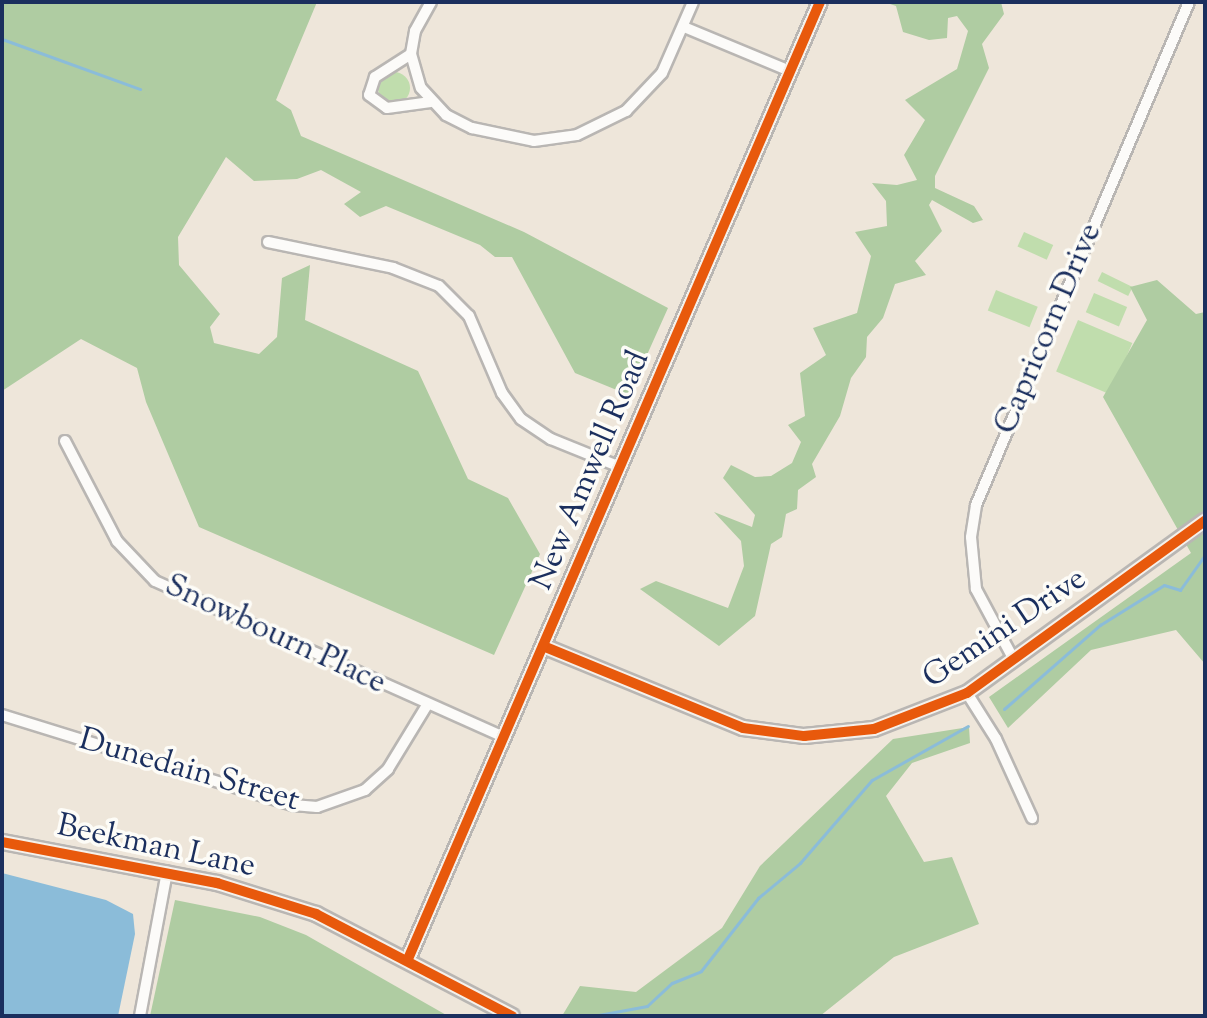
<!DOCTYPE html>
<html>
<head>
<meta charset="utf-8">
<style>
  body { margin:0 }
  #map { position:relative; width:1207px; height:1018px; overflow:hidden; background:#eee6da; font-family:"Sorts Mill Goudy",serif }
  div>[style] { position:absolute }
  .green>* { inset:0; background:#c0ddad; transform-origin:0 0 }
  .round { border-radius:50% }
  .forest>* { inset:0; background:#afcca2 }
  .water>* { inset:0; background:#8bbcd9 }
  .stream>* { height:3px; margin:-1.5px; padding:0 1.5px; transform-origin:1.5px; border-radius:1.5px; background:#8bbcd9 }
  .roads { filter:drop-shadow(2px 0 #b9b6b3) drop-shadow(-2px 0 #b9b6b3) drop-shadow(0 2px #b9b6b3) drop-shadow(0 -2px #b9b6b3) }
  .street>* { height:10px; margin:-5px; padding:0 5px; transform-origin:5px; border-radius:5px; background:#fcfbf9 }
  .secondary>* { height:14px; margin:-7px; padding:0 7px; transform-origin:7px; border-radius:7px; background:#f5f1eb }
  .cycleway>* { height:10px; margin:-5px; padding:0 5px; transform-origin:5px; border-radius:5px; background:#e8590c }
  span { translate:-50% -50%; white-space:nowrap; text-align:center; line-height:1.15; -webkit-text-stroke:7px #fdfcf7; paint-order:stroke }
  .street-label { font-size:32px; color:#1b2f5e }
  .frame { position:absolute; inset:0; border:4px solid #1b2f5e; pointer-events:none }
</style>
</head>
<body>
<div id="map">
  <div class="green">
    <i class="round" style="left:378px;top:72px;width:32px;height:32px"></i>
    <i style="left:1024px;top:232px;width:32px;height:16px;rotate:24deg"></i>
    <i style="left:1102px;top:272px;width:34px;height:10px;rotate:26deg"></i>
    <i style="left:996px;top:290px;width:45px;height:22px;rotate:22deg"></i>
    <i style="left:1094px;top:293px;width:36px;height:21px;rotate:23deg"></i>
    <i style="left:1078px;top:320px;width:59px;height:56px;rotate:23deg"></i>
  </div>
  <div class="forest">
    <i style="clip-path:polygon(2px 2px,317px 2px,276px 100px,291px 110px,301px 136px,524px 232px,668px 308px,629px 395px,575px 373px,512px 257px,495px 257px,480px 245px,386px 206px,360px 217px,344px 204px,361px 192px,321px 170px,297px 179px,254px 181px,226px 157px,178px 237px,179px 265px,220px 314px,210px 327px,214px 343px,259px 354px,277px 337px,282px 278px,310px 265px,305px 320px,418px 371px,468px 479px,508px 498px,540px 554px,494px 655px,199px 527px,146px 402px,137px 368px,81px 339px,2px 391px)"></i>
    <i style="clip-path:polygon(884px 2px,1001px 2px,1004px 14px,982px 44px,989px 68px,935px 176px,935px 188px,974px 206px,983px 220px,973px 223px,932px 200px,929px 205px,942px 231px,915px 261px,926px 275px,895px 284px,883px 318px,867px 337px,866px 357px,851px 378px,840px 416px,812px 464px,816px 477px,798px 490px,797px 509px,786px 514px,782px 537px,771px 544px,755px 616px,719px 646px,640px 589px,656px 581px,728px 608px,744px 566px,741px 541px,714px 512px,752px 527px,755px 515px,723px 478px,731px 465px,755px 477px,771px 476px,792px 463px,801px 442px,788px 425px,805px 416px,800px 373px,826px 355px,813px 328px,857px 313px,871px 256px,855px 232px,887px 226px,886px 201px,872px 183px,897px 185px,917px 180px,904px 155px,925px 120px,905px 100px,957px 69px,968px 31px,957px 16px,948px 18px,947px 38px,929px 40px,903px 32px,896px 6px)"></i>
    <i style="clip-path:polygon(1157px 280px,1196px 314px,1205px 312px,1205px 664px,1176px 630px,1091px 650px,1008px 728px,989px 697px,1191px 553px,1103px 397px,1147px 320px,1130px 287px)"></i>
    <i style="clip-path:polygon(969px 727px,970px 743px,912px 763px,886px 796px,924px 862px,952px 857px,979px 924px,894px 957px,820px 1016px,562px 1016px,580px 986px,636px 992px,722px 928px,760px 866px,893px 739px)"></i>
    <i style="clip-path:polygon(175px 900px,260px 917px,306px 935px,448px 1016px,150px 1016px)"></i>
  </div>
  <div class="water">
    <i style="clip-path:polygon(2px 873px,106px 900px,133px 914px,135px 934px,118px 1016px,2px 1016px)"></i>
  </div>
  <div class="stream">
    <i style="left:2px;top:39px;width:147px;rotate:19.9deg"></i>
    <i style="left:1004px;top:709px;width:128px;rotate:-41.2deg"></i>
    <i style="left:1100px;top:625px;width:75px;rotate:-32deg"></i>
    <i style="left:1164px;top:585px;width:17px;rotate:17deg"></i>
    <i style="left:1180px;top:590px;width:43px;rotate:-54.5deg"></i>
    <i style="left:593px;top:1016px;width:55px;rotate:-10.5deg"></i>
    <i style="left:647px;top:1006px;width:34px;rotate:-43deg"></i>
    <i style="left:672px;top:983px;width:31px;rotate:-22deg"></i>
    <i style="left:701px;top:971px;width:93px;rotate:-52deg"></i>
    <i style="left:758px;top:898px;width:55px;rotate:-39.8deg"></i>
    <i style="left:800px;top:863px;width:110px;rotate:-49.1deg"></i>
    <i style="left:872px;top:780px;width:110px;rotate:-29.4deg"></i>
  </div>
  <div class="roads">
    <div class="street">
      <i style="left:431px;top:2px;width:33px;rotate:119deg"></i>
      <i style="left:415px;top:31px;width:23px;rotate:100deg"></i>
      <i style="left:411px;top:54px;width:35px;rotate:74deg"></i>
      <i style="left:421px;top:88px;width:37px;rotate:47deg"></i>
      <i style="left:446px;top:115px;width:29px;rotate:27deg"></i>
      <i style="left:472px;top:128px;width:63px;rotate:11.8deg"></i>
      <i style="left:534px;top:141px;width:43px;rotate:-7.9deg"></i>
      <i style="left:577px;top:135px;width:55px;rotate:-26.1deg"></i>
      <i style="left:626px;top:111px;width:52px;rotate:-46.5deg"></i>
      <i style="left:662px;top:73px;width:77px;rotate:-66.4deg"></i>
      <i style="left:684px;top:27px;width:115px;rotate:22.5deg"></i>
      <i style="left:411px;top:54px;width:43px;rotate:147.4deg"></i>
      <i style="left:375px;top:77px;width:19px;rotate:108deg"></i>
      <i style="left:369px;top:95px;width:22px;rotate:36deg"></i>
      <i style="left:387px;top:108px;width:44px;rotate:-7.8deg"></i>
      <i style="left:268px;top:242px;width:128px;rotate:11.7deg"></i>
      <i style="left:393px;top:268px;width:49px;rotate:21.4deg"></i>
      <i style="left:439px;top:286px;width:42px;rotate:45deg"></i>
      <i style="left:469px;top:316px;width:84px;rotate:66.8deg"></i>
      <i style="left:502px;top:393px;width:32px;rotate:54deg"></i>
      <i style="left:521px;top:419px;width:36px;rotate:34deg"></i>
      <i style="left:551px;top:439px;width:74px;rotate:22.1deg"></i>
      <i style="left:65px;top:441px;width:113px;rotate:62.5deg"></i>
      <i style="left:117px;top:541px;width:55px;rotate:46.5deg"></i>
      <i style="left:155px;top:581px;width:382px;rotate:24.1deg"></i>
      <i style="left:1014px;top:660px;width:81px;rotate:-118.2deg"></i>
      <i style="left:976px;top:589px;width:52px;rotate:-95.5deg"></i>
      <i style="left:971px;top:537px;width:32px;rotate:-81deg"></i>
      <i style="left:976px;top:505px;width:546px;rotate:-67.05deg"></i>
      <i style="left:967px;top:693px;width:54px;rotate:57.8deg"></i>
      <i style="left:996px;top:739px;width:87px;rotate:65.5deg"></i>
      <i style="left:2px;top:715px;width:305px;rotate:17.2deg"></i>
      <i style="left:293px;top:805px;width:24px;rotate:5deg"></i>
      <i style="left:317px;top:807px;width:51px;rotate:-19.5deg"></i>
      <i style="left:365px;top:790px;width:31px;rotate:-42deg"></i>
      <i style="left:388px;top:769px;width:75px;rotate:-58.6deg"></i>
      <i style="left:140px;top:1016px;width:147px;rotate:-79.4deg"></i>
    </div>
    <div class="secondary">
      <i style="left:543px;top:646px;width:216px;rotate:22.3deg"></i>
      <i style="left:743px;top:728px;width:62px;rotate:7.5deg"></i>
      <i style="left:804px;top:736px;width:70px;rotate:-5.7deg"></i>
      <i style="left:874px;top:729px;width:100px;rotate:-21.2deg"></i>
      <i style="left:967px;top:693px;width:294px;rotate:-35.9deg"></i>
      <i style="left:2px;top:842px;width:219px;rotate:10.8deg"></i>
      <i style="left:217px;top:883px;width:104px;rotate:17.4deg"></i>
      <i style="left:316px;top:914px;width:221px;rotate:27.5deg"></i>
      <i style="left:408px;top:959px;width:1042px;rotate:-66.71deg"></i>
    </div>
  </div>
  <div class="cycleway">
    <i style="left:543px;top:646px;width:216px;rotate:22.3deg"></i>
    <i style="left:743px;top:728px;width:62px;rotate:7.5deg"></i>
    <i style="left:804px;top:736px;width:70px;rotate:-5.7deg"></i>
    <i style="left:874px;top:729px;width:100px;rotate:-21.2deg"></i>
    <i style="left:967px;top:693px;width:294px;rotate:-35.9deg"></i>
    <i style="left:2px;top:842px;width:219px;rotate:10.8deg"></i>
    <i style="left:217px;top:883px;width:104px;rotate:17.4deg"></i>
    <i style="left:316px;top:914px;width:221px;rotate:27.5deg"></i>
    <i style="left:408px;top:959px;width:1042px;rotate:-66.71deg"></i>
  </div>
  <div class="street-label">
    <span style="left:1049px;top:329px;rotate:-67deg">Capricorn Drive</span>
    <span style="left:591px;top:471px;rotate:-67deg">New Amwell Road</span>
    <span style="left:1005px;top:629px;rotate:-34deg">Gemini Drive</span>
    <span style="left:275px;top:635px;rotate:25deg">Snowbourn Place</span>
    <span style="left:189px;top:771px;rotate:16deg">Dunedain Street</span>
    <span style="left:156px;top:847px;rotate:12deg">Beekman Lane</span>
  </div>
  <div class="frame"></div>
</div>
</body>
</html>
